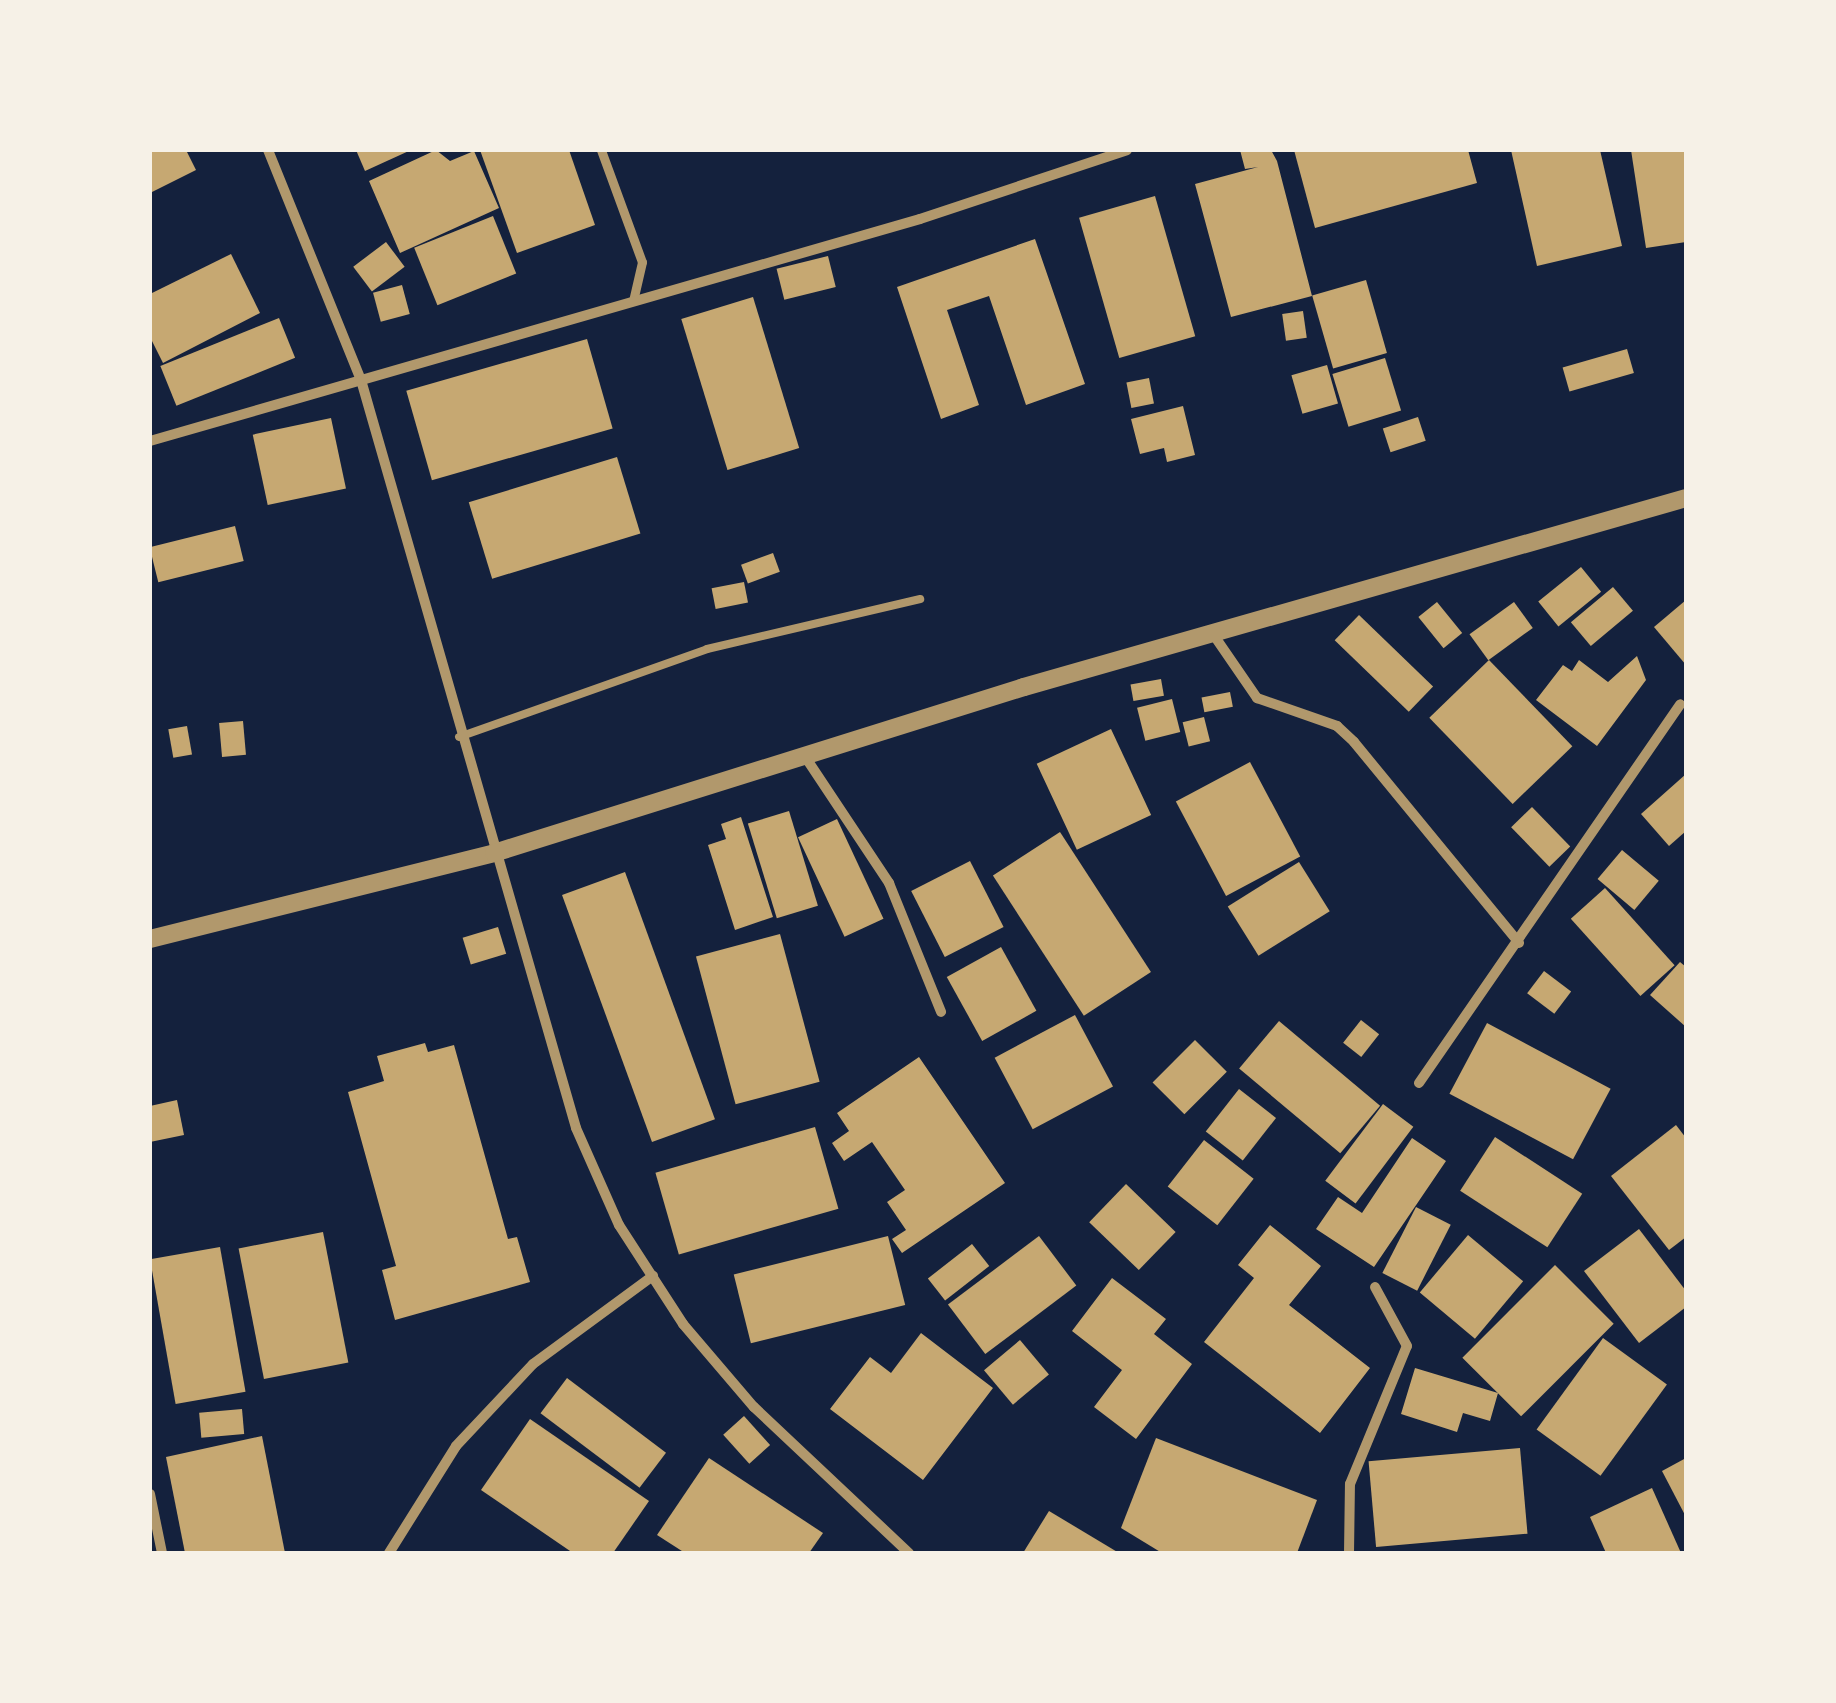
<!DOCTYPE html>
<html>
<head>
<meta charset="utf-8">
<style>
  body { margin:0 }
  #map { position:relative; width:1836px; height:1703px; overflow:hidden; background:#14213d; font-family:"IBM Plex Sans",sans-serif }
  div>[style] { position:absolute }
  .building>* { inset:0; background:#c6a872; transform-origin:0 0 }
  .service>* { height:8px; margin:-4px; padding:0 4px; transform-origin:4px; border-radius:4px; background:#b1986c }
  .pedestrian>* { height:9px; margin:-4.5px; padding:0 4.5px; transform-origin:4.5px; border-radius:4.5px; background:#b1986c }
  .minor>* { height:10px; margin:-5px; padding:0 5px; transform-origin:5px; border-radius:5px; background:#b1986c }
  .tertiary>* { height:18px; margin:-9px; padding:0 9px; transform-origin:9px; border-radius:9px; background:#b1986c }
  span { translate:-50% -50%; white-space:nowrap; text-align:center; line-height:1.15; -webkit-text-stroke:8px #f6f1e7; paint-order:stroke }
  .frame { position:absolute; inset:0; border:152px solid #f6f1e7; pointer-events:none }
</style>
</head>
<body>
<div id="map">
  <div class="building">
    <i style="clip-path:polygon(150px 150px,186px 150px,196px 170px,150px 193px)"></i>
    <i style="clip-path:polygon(356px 150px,411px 150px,365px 171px)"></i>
    <i style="clip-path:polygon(436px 150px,450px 161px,474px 151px,499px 208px,400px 253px,369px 181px)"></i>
    <i style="clip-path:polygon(480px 150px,569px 150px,595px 225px,517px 253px)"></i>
    <i style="clip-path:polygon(1240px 150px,1271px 150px,1277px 161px,1312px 296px,1231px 317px,1195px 184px,1258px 167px,1245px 169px)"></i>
    <i style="clip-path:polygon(1294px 150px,1468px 150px,1477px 183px,1315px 228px)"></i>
    <i style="clip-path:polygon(1511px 150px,1600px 150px,1622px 246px,1537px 266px)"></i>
    <i style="clip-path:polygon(1631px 150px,1686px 150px,1686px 242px,1646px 248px)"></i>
    <i style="left:1155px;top:196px;width:146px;height:79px;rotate:74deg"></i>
    <i style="left:493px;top:216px;width:62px;height:85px;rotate:68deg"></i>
    <i style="clip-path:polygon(1035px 239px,1085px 384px,1026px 405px,989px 296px,947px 310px,979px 405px,941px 419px,897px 287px)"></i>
    <i style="left:386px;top:242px;width:31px;height:41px;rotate:53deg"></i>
    <i style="clip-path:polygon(231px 254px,260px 313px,163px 363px,150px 337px,150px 294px)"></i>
    <i style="left:828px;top:256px;width:32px;height:53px;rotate:76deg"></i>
    <i style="left:1366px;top:280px;width:76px;height:56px;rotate:74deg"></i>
    <i style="left:402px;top:285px;width:30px;height:30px;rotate:75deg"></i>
    <i style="left:753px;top:297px;width:158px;height:75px;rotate:73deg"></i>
    <i style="left:1303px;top:311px;width:27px;height:21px;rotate:82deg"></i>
    <i style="left:279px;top:318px;width:43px;height:128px;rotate:68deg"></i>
    <i style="left:587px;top:339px;width:93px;height:188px;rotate:74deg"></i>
    <i style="left:1627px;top:349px;width:25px;height:67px;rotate:74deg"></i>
    <i style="left:1385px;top:358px;width:55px;height:55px;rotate:73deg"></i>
    <i style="left:1327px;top:365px;width:40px;height:37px;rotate:74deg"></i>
    <i style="left:1149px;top:378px;width:26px;height:23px;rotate:79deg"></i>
    <i style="clip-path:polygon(1183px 406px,1195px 455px,1167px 462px,1164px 448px,1140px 454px,1131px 419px)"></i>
    <i style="left:1418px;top:417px;width:25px;height:37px;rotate:72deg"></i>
    <i style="left:331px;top:418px;width:72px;height:80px;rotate:78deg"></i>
    <i style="left:617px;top:457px;width:80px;height:155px;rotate:73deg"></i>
    <i style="left:235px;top:526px;width:36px;height:88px;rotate:76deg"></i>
    <i style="left:773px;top:553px;width:20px;height:34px;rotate:70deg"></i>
    <i style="left:1581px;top:567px;width:32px;height:55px;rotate:51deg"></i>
    <i style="left:744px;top:582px;width:21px;height:33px;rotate:79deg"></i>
    <i style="left:1613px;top:587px;width:31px;height:55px;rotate:50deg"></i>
    <i style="clip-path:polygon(1686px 600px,1686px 665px,1654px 627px)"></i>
    <i style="left:1437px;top:602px;width:40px;height:24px;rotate:51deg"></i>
    <i style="left:1514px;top:602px;width:32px;height:55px;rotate:54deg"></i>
    <i style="left:1359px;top:615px;width:103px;height:35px;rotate:44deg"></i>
    <i style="clip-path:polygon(1637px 656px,1646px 680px,1597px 746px,1536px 700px,1563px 665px,1572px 671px,1579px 660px,1608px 682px)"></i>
    <i style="left:1489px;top:660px;width:120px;height:83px;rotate:46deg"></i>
    <i style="left:1161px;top:679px;width:17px;height:31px;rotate:80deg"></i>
    <i style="left:1230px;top:692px;width:15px;height:29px;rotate:79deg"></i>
    <i style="left:1172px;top:699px;width:34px;height:36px;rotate:76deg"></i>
    <i style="left:1204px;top:717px;width:25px;height:22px;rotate:76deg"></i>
    <i style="left:243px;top:721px;width:34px;height:24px;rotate:85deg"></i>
    <i style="left:187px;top:726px;width:29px;height:19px;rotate:80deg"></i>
    <i style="left:1111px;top:729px;width:95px;height:82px;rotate:65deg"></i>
    <i style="left:1250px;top:762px;width:107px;height:84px;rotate:62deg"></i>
    <i style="clip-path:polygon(1686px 774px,1686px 831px,1669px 846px,1641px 814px)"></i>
    <i style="left:1532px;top:807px;width:55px;height:29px;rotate:46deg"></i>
    <i style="left:789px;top:811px;width:99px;height:43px;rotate:73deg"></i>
    <i style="clip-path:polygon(741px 817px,773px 917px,735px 930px,708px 845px,726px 839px,721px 824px)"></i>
    <i style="left:837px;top:819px;width:110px;height:43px;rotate:65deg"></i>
    <i style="left:1060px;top:832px;width:167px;height:80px;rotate:57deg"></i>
    <i style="left:1622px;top:850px;width:48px;height:38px;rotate:40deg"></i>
    <i style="left:970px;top:861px;width:74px;height:66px;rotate:63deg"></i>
    <i style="left:1299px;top:862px;width:58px;height:84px;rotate:58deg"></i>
    <i style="left:625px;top:872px;width:263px;height:67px;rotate:70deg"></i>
    <i style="left:1605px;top:888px;width:104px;height:46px;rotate:48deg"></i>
    <i style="left:498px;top:927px;width:28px;height:37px;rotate:73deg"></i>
    <i style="left:780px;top:934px;width:153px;height:87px;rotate:75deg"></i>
    <i style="left:1001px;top:947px;width:73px;height:62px;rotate:61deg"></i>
    <i style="clip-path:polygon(1680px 962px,1686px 967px,1686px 1027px,1650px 995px)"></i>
    <i style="left:1544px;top:971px;width:34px;height:28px;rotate:37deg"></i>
    <i style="left:1075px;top:1015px;width:81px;height:91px;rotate:62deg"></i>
    <i style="left:1361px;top:1020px;width:23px;height:29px;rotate:38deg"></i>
    <i style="left:1279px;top:1021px;width:132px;height:62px;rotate:40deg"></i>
    <i style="left:1487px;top:1023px;width:140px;height:80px;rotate:28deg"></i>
    <i style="left:1195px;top:1040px;width:45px;height:60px;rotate:45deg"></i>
    <i style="clip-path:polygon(425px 1043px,428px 1052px,454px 1045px,508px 1239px,517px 1237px,530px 1282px,395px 1320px,382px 1270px,396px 1266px,348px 1092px,384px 1081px,377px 1056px)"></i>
    <i style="clip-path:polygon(919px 1057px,1005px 1183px,902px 1253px,892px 1239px,906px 1230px,887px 1202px,905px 1190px,872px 1142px,844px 1161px,832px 1143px,849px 1131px,837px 1113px)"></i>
    <i style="left:1239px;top:1089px;width:47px;height:54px;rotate:38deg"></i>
    <i style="clip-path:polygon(177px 1100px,184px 1135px,150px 1142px,150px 1106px)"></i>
    <i style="left:1383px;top:1104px;width:38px;height:96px;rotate:37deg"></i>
    <i style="clip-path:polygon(1676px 1125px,1686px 1138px,1686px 1237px,1669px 1250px,1611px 1176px)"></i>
    <i style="left:815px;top:1127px;width:85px;height:166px;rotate:74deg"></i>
    <i style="left:1495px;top:1137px;width:104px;height:64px;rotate:33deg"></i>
    <i style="clip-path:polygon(1412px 1138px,1446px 1161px,1374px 1267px,1316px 1229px,1338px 1197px,1362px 1213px)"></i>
    <i style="left:1204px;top:1140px;width:63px;height:59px;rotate:38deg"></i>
    <i style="left:1126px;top:1184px;width:69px;height:53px;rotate:44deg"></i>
    <i style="left:1416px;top:1207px;width:39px;height:74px;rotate:27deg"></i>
    <i style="clip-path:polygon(1270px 1225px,1321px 1266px,1289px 1305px,1370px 1368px,1320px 1433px,1204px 1342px,1254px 1278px,1238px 1265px)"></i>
    <i style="clip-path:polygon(1639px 1229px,1686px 1291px,1686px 1307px,1639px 1343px,1584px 1271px)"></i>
    <i style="left:323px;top:1232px;width:133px;height:86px;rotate:79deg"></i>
    <i style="left:1468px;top:1235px;width:72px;height:75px;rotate:40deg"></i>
    <i style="left:888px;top:1236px;width:71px;height:159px;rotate:76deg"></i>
    <i style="left:1039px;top:1236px;width:62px;height:114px;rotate:53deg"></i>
    <i style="left:972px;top:1244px;width:28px;height:56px;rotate:52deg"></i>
    <i style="left:220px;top:1247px;width:147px;height:71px;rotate:80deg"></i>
    <i style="left:1555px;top:1265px;width:83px;height:131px;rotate:45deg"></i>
    <i style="clip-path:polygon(1112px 1278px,1166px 1319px,1154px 1334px,1192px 1364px,1136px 1439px,1094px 1407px,1122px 1370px,1072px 1331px)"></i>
    <i style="clip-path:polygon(921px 1333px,993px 1388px,923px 1480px,830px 1409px,870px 1357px,891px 1373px)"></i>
    <i style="left:1603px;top:1338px;width:79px;height:113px;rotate:36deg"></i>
    <i style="left:1020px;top:1340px;width:45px;height:47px;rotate:50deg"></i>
    <i style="clip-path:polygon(1415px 1368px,1498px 1393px,1490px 1421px,1463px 1413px,1457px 1432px,1401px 1414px)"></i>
    <i style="left:567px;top:1378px;width:124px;height:44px;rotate:37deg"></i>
    <i style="left:242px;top:1409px;width:25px;height:43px;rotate:85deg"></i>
    <i style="left:744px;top:1416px;width:39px;height:28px;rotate:48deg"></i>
    <i style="clip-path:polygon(530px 1419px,649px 1501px,613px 1553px,573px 1553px,481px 1490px)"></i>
    <i style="clip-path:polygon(262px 1436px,285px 1553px,185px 1553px,166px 1457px)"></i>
    <i style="clip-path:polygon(1156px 1438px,1317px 1500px,1297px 1553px,1162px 1553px,1121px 1528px)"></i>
    <i style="left:1520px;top:1448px;width:86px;height:152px;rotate:85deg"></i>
    <i style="clip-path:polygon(709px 1458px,823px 1533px,809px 1553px,685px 1553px,657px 1535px)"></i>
    <i style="clip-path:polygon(1686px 1458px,1686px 1517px,1662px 1471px)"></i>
    <i style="clip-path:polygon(1652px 1488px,1681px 1553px,1606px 1553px,1590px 1517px)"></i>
    <i style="clip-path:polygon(1049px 1511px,1119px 1553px,1023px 1553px)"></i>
  </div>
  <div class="service">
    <i style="left:459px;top:737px;width:263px;rotate:-19.5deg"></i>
    <i style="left:707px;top:649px;width:219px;rotate:-13.2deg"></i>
  </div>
  <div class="pedestrian">
    <i style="left:601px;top:150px;width:119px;rotate:69.9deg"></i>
    <i style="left:642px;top:262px;width:37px;rotate:103deg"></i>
  </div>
  <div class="minor">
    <i style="left:268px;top:150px;width:248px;rotate:68deg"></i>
    <i style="left:361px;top:380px;width:778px;rotate:73.96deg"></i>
    <i style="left:576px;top:1128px;width:106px;rotate:66.1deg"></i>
    <i style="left:619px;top:1225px;width:118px;rotate:57.1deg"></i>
    <i style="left:683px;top:1324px;width:109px;rotate:49.5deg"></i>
    <i style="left:754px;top:1407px;width:213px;rotate:43.3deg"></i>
    <i style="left:150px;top:441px;width:801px;rotate:-16.08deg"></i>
    <i style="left:920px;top:219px;width:218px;rotate:-18.4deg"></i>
    <i style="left:1213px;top:634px;width:78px;rotate:55.5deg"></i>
    <i style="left:1257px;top:698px;width:85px;rotate:19.3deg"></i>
    <i style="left:1337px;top:726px;width:23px;rotate:43deg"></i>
    <i style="left:1354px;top:742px;width:260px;rotate:50.6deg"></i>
    <i style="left:804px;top:755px;width:154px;rotate:56.4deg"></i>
    <i style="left:889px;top:883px;width:139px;rotate:68deg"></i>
    <i style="left:1419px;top:1083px;width:460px;rotate:-55.4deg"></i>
    <i style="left:150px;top:1494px;width:60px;rotate:78.5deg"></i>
    <i style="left:389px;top:1553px;width:126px;rotate:-57.9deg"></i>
    <i style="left:456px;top:1446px;width:112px;rotate:-46.8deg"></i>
    <i style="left:533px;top:1364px;width:149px;rotate:-36.3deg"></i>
    <i style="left:1349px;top:1553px;width:69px;rotate:-89.2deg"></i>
    <i style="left:1350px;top:1484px;width:149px;rotate:-67.6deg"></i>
    <i style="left:1407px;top:1346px;width:67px;rotate:-118.5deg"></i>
  </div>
  <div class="tertiary">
    <i style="left:150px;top:939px;width:355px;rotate:-14deg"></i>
    <i style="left:494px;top:853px;width:555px;rotate:-17.39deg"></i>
    <i style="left:1024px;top:687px;width:688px;rotate:-15.93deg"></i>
  </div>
  <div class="frame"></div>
</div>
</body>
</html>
